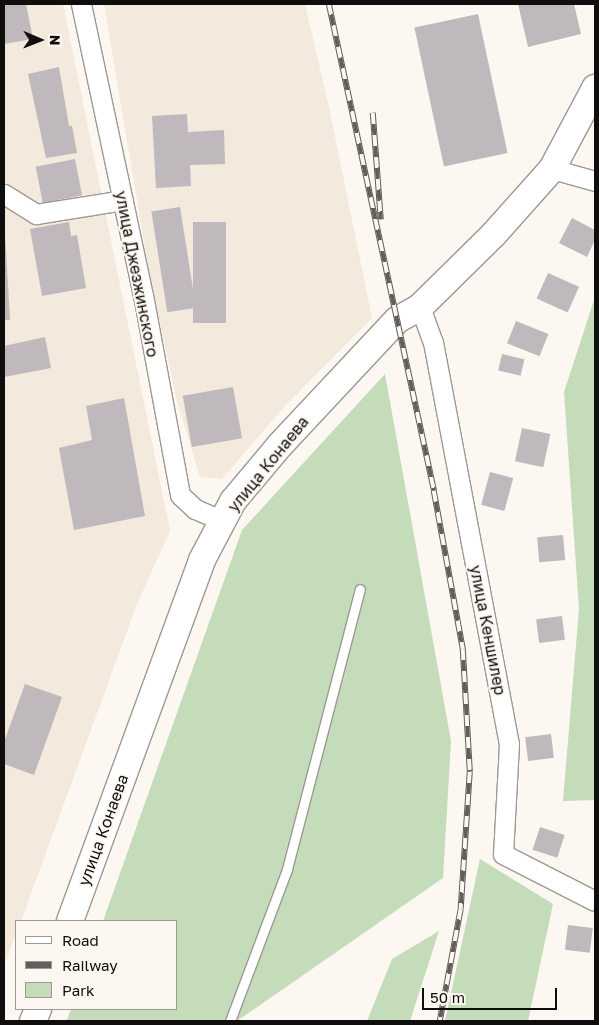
<!DOCTYPE html>
<html>
<head>
<meta charset="utf-8">
<style>
  body { margin:0 }
  #map { position:relative; width:599px; height:1025px; overflow:hidden; background:#fcf7f1; font-family:"Golos Text",sans-serif }
  div>[style] { position:absolute }
  .built>* { inset:0; background:#f3e9dd }
  .green>* { inset:0; background:#c4dcb9 }
  .building>* { inset:0; background:#bfb9bd; transform-origin:0 0 }
  .roads { filter:drop-shadow(1px 0 #9d9893) drop-shadow(-1px 0 #9d9893) drop-shadow(0 1px #9d9893) drop-shadow(0 -1px #9d9893) }
  .service>* { height:9px; margin:-4.5px; padding:0 4.5px; transform-origin:4.5px; border-radius:4.5px; background:#fff }
  .minor>* { height:19px; margin:-9.5px; padding:0 9.5px; transform-origin:9.5px; border-radius:9.5px; background:#fff }
  .secondary>* { height:26px; margin:-13px; padding:0 13px; transform-origin:13px; border-radius:13px; background:#fff }
  .rail>* { height:5.5px; margin-top:-2.75px; transform-origin:0; background:repeating-linear-gradient(90deg,#fcf7f1 0 11px,#615e5b 0 22px); box-sizing:border-box; border-block:1px solid #615e5b }
  span { translate:-50% -50%; white-space:nowrap; text-align:center; line-height:1.15; -webkit-text-stroke:4px #fcf7f1; paint-order:stroke }
  .street-label { font-size:16px; color:#0f0e0c }
  .frame { position:absolute; inset:0; border:5px solid #0f0e0c; pointer-events:none }
  .legend { position:absolute; left:15px; top:920px; width:162px; height:90px; box-sizing:border-box; background:#fcf7f1; border:1px solid #9d9a95; margin:0; padding:6px 9px; list-style:none; font-size:15px; color:#0f0e0c }
  .legend li { display:flex; align-items:center; gap:10px; height:25px }
  .legend b { width:25px; border:1px solid #9d9a95 }
  .north { position:absolute; left:15px; top:15px; width:50px; height:50px; -webkit-text-stroke:4px #fcf7f1; paint-order:stroke; rotate:91deg; font-size:14px; font-weight:700; line-height:20px; text-align:center; color:#0f0e0c }
  .north::after { content:''; display:block; margin:auto; width:18px; height:22px; background:#0f0e0c; clip-path:polygon(50% 0,100% 100%,50% 72%,0 100%) }
  .scale { position:absolute; left:422px; top:988px; width:135px; height:22px; box-sizing:border-box; border:2px solid #0f0e0c; border-top:0; padding-left:6px; font-size:15px; line-height:18px; white-space:nowrap; color:#0f0e0c; -webkit-text-stroke:4px #fcf7f1; paint-order:stroke }
</style>
</head>
<body>
<div id="map">
  <div class="built">
    <i style="clip-path:polygon(4px 4px,63px 4px,170px 531px,137px 604px,21px 921px,16px 921px,16px 933px,4px 967px)"></i>
    <i style="clip-path:polygon(104px 4px,305px 4px,329px 107px,372px 318px,283px 408px,222px 479px,200px 477px,177px 401px,151px 283px)"></i>
  </div>
  <div class="green">
    <i style="clip-path:polygon(595px 297px,595px 800px,563px 801px,579px 609px,564px 392px)"></i>
    <i style="clip-path:polygon(385px 374px,451px 741px,443px 878px,237px 1021px,67px 1020px,71px 1009px,176px 1009px,176px 921px,103px 921px,242px 530px)"></i>
    <i style="clip-path:polygon(480px 859px,553px 904px,528px 1021px,445px 1021px)"></i>
    <i style="clip-path:polygon(439px 931px,410px 1021px,367px 1021px,392px 959px)"></i>
  </div>
  <div class="building">
    <i style="clip-path:polygon(4px 4px,26px 4px,33px 39px,4px 44px)"></i>
    <i style="clip-path:polygon(518px 4px,574px 4px,581px 34px,528px 47px)"></i>
    <i style="left:478px;top:14px;width:142px;height:65px;rotate:78deg"></i>
    <i style="clip-path:polygon(59px 67px,69px 126px,72px 126px,77px 153px,46px 158px,28px 74px)"></i>
    <i style="clip-path:polygon(187px 114px,188px 132px,224px 130px,225px 164px,190px 165px,191px 186px,156px 188px,152px 116px)"></i>
    <i style="left:75px;top:159px;width:37px;height:40px;rotate:79deg"></i>
    <i style="left:180px;top:207px;width:102px;height:29px;rotate:81deg"></i>
    <i style="clip-path:polygon(572px 218px,595px 230px,595px 240px,587px 257px,559px 243px)"></i>
    <i style="clip-path:polygon(69px 222px,71px 236px,77px 235px,86px 288px,42px 296px,30px 229px)"></i>
    <i style="left:193px;top:222px;width:33px;height:101px"></i>
    <i style="clip-path:polygon(5px 232px,10px 320px,4px 320px,4px 233px)"></i>
    <i style="left:548px;top:273px;width:34px;height:28px;rotate:24deg"></i>
    <i style="left:516px;top:321px;width:35px;height:24px;rotate:22deg"></i>
    <i style="clip-path:polygon(45px 337px,51px 368px,4px 377px,4px 346px)"></i>
    <i style="left:502px;top:354px;width:23px;height:17px;rotate:13deg"></i>
    <i style="left:233px;top:387px;width:52px;height:51px;rotate:80deg"></i>
    <i style="clip-path:polygon(124px 398px,145px 516px,74px 530px,59px 448px,92px 440px,86px 406px)"></i>
    <i style="left:522px;top:428px;width:29px;height:34px;rotate:12deg"></i>
    <i style="left:490px;top:472px;width:24px;height:34px;rotate:15deg"></i>
    <i style="left:563px;top:535px;width:25px;height:26px;rotate:85deg"></i>
    <i style="left:562px;top:616px;width:24px;height:26px;rotate:83deg"></i>
    <i style="clip-path:polygon(25px 684px,62px 697px,34px 775px,4px 764px,4px 742px)"></i>
    <i style="left:551px;top:734px;width:24px;height:26px;rotate:83deg"></i>
    <i style="left:540px;top:827px;width:26px;height:24px;rotate:18deg"></i>
    <i style="left:568px;top:925px;width:25px;height:25px;rotate:7deg"></i>
  </div>
  <div class="roads">
    <div class="service">
      <i style="left:230px;top:1021px;width:162px;rotate:-69.4deg"></i>
      <i style="left:287px;top:869px;width:289px;rotate:-75.4deg"></i>
    </div>
    <div class="minor">
      <i style="left:81px;top:4px;width:298px;rotate:78deg"></i>
      <i style="left:143px;top:295px;width:203px;rotate:79.5deg"></i>
      <i style="left:180px;top:495px;width:21px;rotate:43deg"></i>
      <i style="left:195px;top:509px;width:30px;rotate:23deg"></i>
      <i style="left:552px;top:169px;width:45px;rotate:15.6deg"></i>
      <i style="left:4px;top:194px;width:38px;rotate:32deg"></i>
      <i style="left:36px;top:214px;width:88px;rotate:-9.1deg"></i>
      <i style="left:420px;top:307px;width:37px;rotate:70deg"></i>
      <i style="left:433px;top:342px;width:409px;rotate:79.3deg"></i>
      <i style="left:509px;top:744px;width:110px;rotate:93.1deg"></i>
      <i style="left:503px;top:854px;width:103px;rotate:27.1deg"></i>
    </div>
    <div class="secondary">
      <i style="left:70px;top:921px;width:384px;rotate:-69.9deg"></i>
      <i style="left:202px;top:560px;width:67px;rotate:-62.3deg"></i>
      <i style="left:233px;top:501px;width:73px;rotate:-50deg"></i>
      <i style="left:280px;top:445px;width:171px;rotate:-46.9deg"></i>
      <i style="left:397px;top:320px;width:26px;rotate:-29deg"></i>
      <i style="left:420px;top:307px;width:104px;rotate:-44.6deg"></i>
      <i style="left:494px;top:234px;width:87px;rotate:-48.3deg"></i>
      <i style="left:552px;top:169px;width:92px;rotate:-62deg"></i>
      <i style="left:33px;top:1021px;width:13px;rotate:-67deg"></i>
    </div>
  </div>
  <div class="rail">
    <i style="left:329px;top:4px;width:498px;rotate:77.8deg"></i>
    <i style="left:434px;top:491px;width:161px;rotate:79.6deg"></i>
    <i style="left:463px;top:649px;width:123px;rotate:86.7deg"></i>
    <i style="left:470px;top:772px;width:137px;rotate:93.8deg"></i>
    <i style="left:461px;top:909px;width:114px;rotate:100.6deg"></i>
    <i style="left:373px;top:113px;width:107px;rotate:85.7deg"></i>
  </div>
  <div class="street-label">
    <span style="left:137px;top:274px;rotate:79deg">улица Джезжинского</span>
    <span style="left:268px;top:464px;rotate:-51deg">улица Конаева</span>
    <span style="left:488px;top:630px;rotate:79deg">улица Кеншилер</span>
    <span style="left:103px;top:830px;rotate:-70deg">улица Конаева</span>
  </div>
  <div class="frame"></div>
  <ul class="legend">
  <li><b style="height:6px;background:#fff"></b>Road</li>
  <li><b style="height:6px;background:#615e5b"></b>Railway</li>
  <li><b style="height:14px;background:#c4dcb9"></b>Park</li>
  </ul>
  <div class="north">N</div>
  <div class="scale">50 m</div>
</div>
</body>
</html>
